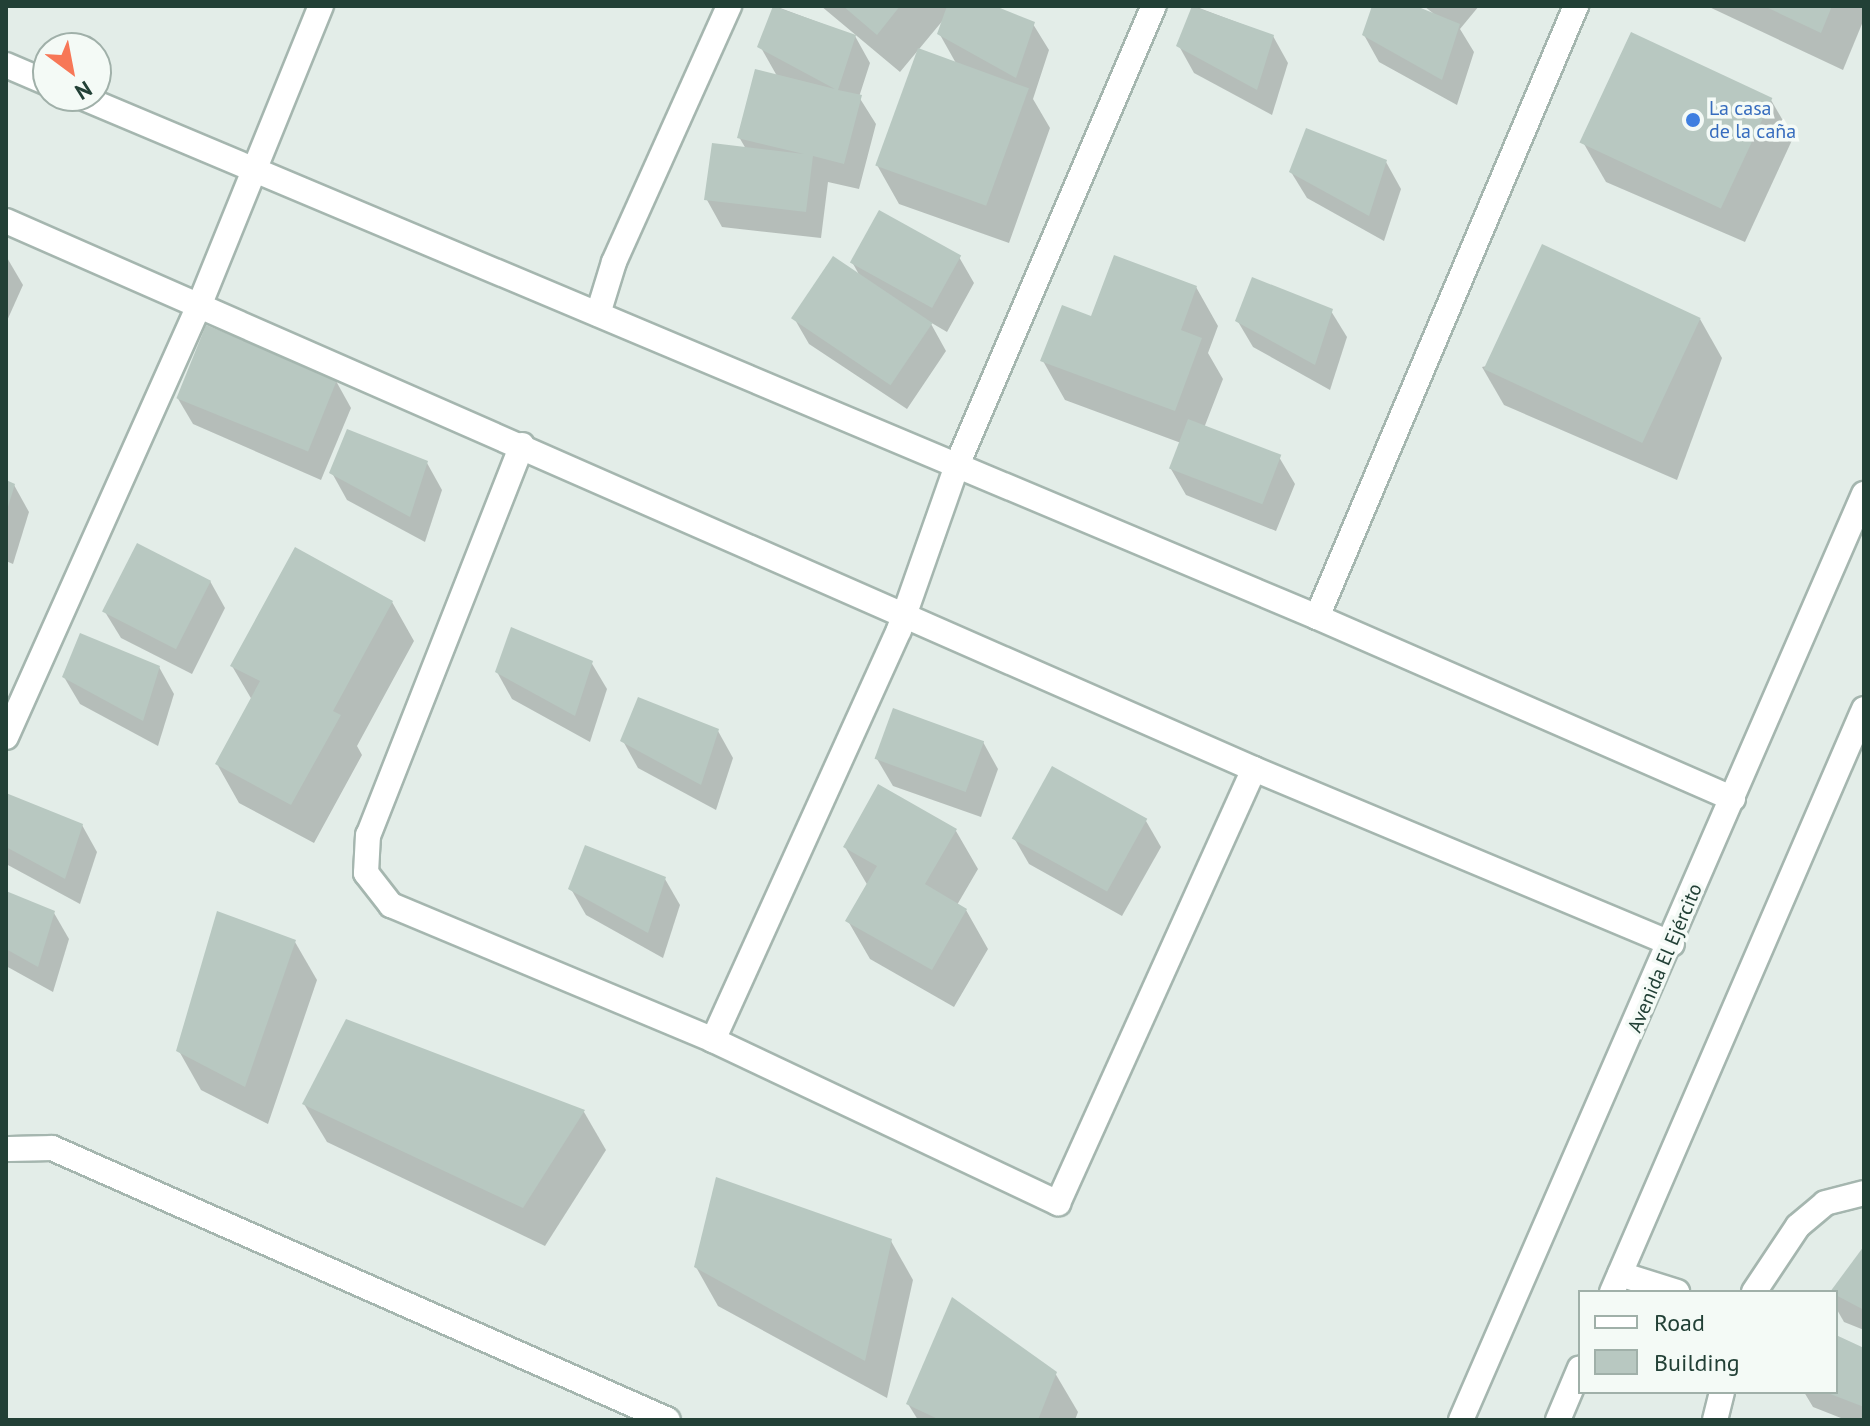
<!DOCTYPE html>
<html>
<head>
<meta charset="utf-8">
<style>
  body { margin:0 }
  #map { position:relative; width:1870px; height:1426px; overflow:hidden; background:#e3ede8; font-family:"PT Sans",sans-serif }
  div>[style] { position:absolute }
  .shadow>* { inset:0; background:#0003 }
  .building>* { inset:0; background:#b8c8c1; transform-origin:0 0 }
  .roads { filter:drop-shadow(2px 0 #a5b6af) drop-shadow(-2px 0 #a5b6af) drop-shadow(0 2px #a5b6af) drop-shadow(0 -2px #a5b6af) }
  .lane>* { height:24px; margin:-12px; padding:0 12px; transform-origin:12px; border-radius:12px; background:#fff }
  .street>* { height:24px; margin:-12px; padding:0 12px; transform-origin:12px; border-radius:12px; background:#fff }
  .secondary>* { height:24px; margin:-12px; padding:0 12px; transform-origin:12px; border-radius:12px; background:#fff }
  .dots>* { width:22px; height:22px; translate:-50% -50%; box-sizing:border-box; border:4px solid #f4faf6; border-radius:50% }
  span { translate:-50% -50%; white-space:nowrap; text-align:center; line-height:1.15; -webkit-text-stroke:7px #f4faf6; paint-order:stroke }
  .shop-label { font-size:20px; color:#366cbe }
  .left { translate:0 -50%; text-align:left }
  .street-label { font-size:20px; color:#224036 }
  .frame { position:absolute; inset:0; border:8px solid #224036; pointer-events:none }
  .legend { position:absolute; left:1578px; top:1290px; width:260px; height:104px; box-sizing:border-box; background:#f4faf6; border:2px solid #a0b0a9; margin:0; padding:10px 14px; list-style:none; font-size:24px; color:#224036 }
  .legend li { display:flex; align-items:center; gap:16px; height:40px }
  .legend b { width:40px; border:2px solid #a0b0a9 }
  .north { position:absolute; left:32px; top:32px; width:80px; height:80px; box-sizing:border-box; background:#f4faf6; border:2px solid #a0b0a9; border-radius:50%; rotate:148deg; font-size:22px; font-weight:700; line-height:32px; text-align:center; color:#224036 }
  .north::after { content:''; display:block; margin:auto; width:28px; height:36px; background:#f77757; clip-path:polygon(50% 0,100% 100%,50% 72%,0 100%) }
</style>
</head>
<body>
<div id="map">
  <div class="shadow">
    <i style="clip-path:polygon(775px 6px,855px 36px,870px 63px,859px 97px,876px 124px,859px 189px,828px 182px,821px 238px,722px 227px,707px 200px,746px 149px,739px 137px,777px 76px,760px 46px)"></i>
    <i style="clip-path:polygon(821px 6px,989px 6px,1033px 24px,1049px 50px,1033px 99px,1050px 128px,1009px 243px,899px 204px,877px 165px,957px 65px,939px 33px,944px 19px,900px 72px)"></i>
    <i style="clip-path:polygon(1194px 6px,1273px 36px,1288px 63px,1272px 115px,1194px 73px,1179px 46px)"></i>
    <i style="clip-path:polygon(1375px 6px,1411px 6px,1434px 14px,1424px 6px,1479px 6px,1460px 29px,1474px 52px,1457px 105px,1379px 62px,1364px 35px)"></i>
    <i style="clip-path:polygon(1707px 6px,1864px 6px,1864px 19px,1843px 70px)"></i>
    <i style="clip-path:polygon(1771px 100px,1793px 138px,1745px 242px,1606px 182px,1584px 144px)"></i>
    <i style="clip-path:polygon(1386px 162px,1401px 189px,1384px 241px,1307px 198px,1291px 172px)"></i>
    <i style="clip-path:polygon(6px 256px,23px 285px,6px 323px)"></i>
    <i style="clip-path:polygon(959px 257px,974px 283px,947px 332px,930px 322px,946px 351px,907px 409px,809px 344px,794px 318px,861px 278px,852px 262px)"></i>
    <i style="clip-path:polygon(1196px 287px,1218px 326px,1208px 353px,1223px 379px,1204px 428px,1279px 457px,1295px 484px,1276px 531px,1186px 495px,1171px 469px,1181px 443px,1065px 400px,1043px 361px,1092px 318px)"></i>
    <i style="clip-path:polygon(1331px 311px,1347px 337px,1330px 390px,1253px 347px,1237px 320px)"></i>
    <i style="clip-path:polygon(1700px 319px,1722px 358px,1677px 480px,1504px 405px,1482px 367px)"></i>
    <i style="clip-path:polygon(336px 381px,351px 408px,321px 480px,193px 424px,177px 397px)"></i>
    <i style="clip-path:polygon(427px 463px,442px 490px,425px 542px,347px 500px,332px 473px)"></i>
    <i style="clip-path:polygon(6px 482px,14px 485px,29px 512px,13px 564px,6px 561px)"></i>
    <i style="clip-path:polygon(210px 581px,225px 608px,192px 674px,121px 638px,105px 612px)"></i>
    <i style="clip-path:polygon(392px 602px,414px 641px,357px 746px,362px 755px,314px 843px,239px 803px,217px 764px,252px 700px,232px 666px)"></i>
    <i style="clip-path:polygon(591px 662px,607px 689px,590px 742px,512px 699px,497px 672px)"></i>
    <i style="clip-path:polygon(159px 667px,174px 694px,158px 746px,80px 704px,64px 677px)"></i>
    <i style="clip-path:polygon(718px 731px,733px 758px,716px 810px,638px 768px,623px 741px)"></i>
    <i style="clip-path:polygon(983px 742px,998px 769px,981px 817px,893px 786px,877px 759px)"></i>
    <i style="clip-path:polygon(6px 795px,82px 825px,97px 852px,80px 904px,6px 864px)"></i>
    <i style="clip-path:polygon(1146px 821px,1161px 847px,1122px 916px,1029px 864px,1014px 838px)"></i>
    <i style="clip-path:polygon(956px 831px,978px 869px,957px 905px,966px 910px,988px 949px,954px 1007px,870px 959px,848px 921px,868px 886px,845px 847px)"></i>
    <i style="clip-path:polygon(665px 879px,680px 905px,663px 958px,586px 915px,571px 889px)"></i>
    <i style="clip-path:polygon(6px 893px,54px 913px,69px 939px,53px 992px,6px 966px)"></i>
    <i style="clip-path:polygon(295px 942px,317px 980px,268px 1124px,201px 1090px,179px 1051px)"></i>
    <i style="clip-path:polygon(304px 1104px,584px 1112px,606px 1150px,545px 1246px,327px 1142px)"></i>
    <i style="clip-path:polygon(891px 1241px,913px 1280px,887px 1398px,718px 1306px,696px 1267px)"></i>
    <i style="clip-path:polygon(1864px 1251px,1864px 1330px,1844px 1322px,1836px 1308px,1836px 1292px)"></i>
    <i style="clip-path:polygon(1836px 1337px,1864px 1350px,1864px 1420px,1846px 1420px,1813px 1407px,1804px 1392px,1836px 1392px)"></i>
    <i style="clip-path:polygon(1055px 1373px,1078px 1412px,1075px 1420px,918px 1420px,908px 1404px)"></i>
  </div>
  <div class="building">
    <i style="clip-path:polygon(773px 6px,856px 35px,838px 90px,862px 95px,844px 164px,813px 156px,806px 212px,704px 200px,712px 143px,804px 154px,737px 138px,755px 69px,835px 89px,757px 47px)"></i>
    <i style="clip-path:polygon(843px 6px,900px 6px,877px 35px)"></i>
    <i style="clip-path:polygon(947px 6px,995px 6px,1035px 22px,1016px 78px,937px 34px)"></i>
    <i style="clip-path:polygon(1192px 6px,1274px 35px,1257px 90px,1176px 46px)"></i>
    <i style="clip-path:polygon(1372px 6px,1416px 6px,1460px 24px,1442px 80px,1362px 35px)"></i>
    <i style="clip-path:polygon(1764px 6px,1832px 6px,1821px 33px)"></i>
    <i style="left:1631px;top:32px;width:156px;height:122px;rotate:25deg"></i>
    <i style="left:918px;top:48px;width:118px;height:125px;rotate:20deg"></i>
    <i style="clip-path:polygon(1306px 128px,1387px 160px,1369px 216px,1289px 172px)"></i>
    <i style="left:879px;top:210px;width:94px;height:60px;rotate:29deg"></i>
    <i style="left:1542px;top:244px;width:175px;height:138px;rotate:25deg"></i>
    <i style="clip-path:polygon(1114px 255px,1197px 286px,1181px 330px,1202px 338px,1175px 411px,1040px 361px,1062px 305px,1091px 316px)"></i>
    <i style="left:833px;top:256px;width:120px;height:75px;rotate:34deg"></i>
    <i style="clip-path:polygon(1252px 277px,1333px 309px,1315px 365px,1235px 321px)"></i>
    <i style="left:206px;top:325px;width:142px;height:79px;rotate:22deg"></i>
    <i style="left:1188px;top:419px;width:100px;height:53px;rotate:21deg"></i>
    <i style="clip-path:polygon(347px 429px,428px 461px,410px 517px,329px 473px)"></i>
    <i style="clip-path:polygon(6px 480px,15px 484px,7px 510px,6px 510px)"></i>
    <i style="left:137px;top:543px;width:83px;height:77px;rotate:27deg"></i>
    <i style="clip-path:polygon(295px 547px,393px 601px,333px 711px,341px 715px,291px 805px,215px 764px,260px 681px,230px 666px)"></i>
    <i style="clip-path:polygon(511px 627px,593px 661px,575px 716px,495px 672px)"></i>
    <i style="clip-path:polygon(80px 633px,160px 666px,143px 721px,62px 677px)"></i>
    <i style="clip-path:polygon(638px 697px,719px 729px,701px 785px,620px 741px)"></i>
    <i style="left:893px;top:708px;width:97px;height:54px;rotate:20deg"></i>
    <i style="left:1052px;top:766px;width:109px;height:83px;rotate:29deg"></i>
    <i style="clip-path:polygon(878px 784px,957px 829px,925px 884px,967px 909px,932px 970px,845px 921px,877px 866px,843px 847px)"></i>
    <i style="clip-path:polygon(6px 793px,83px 824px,65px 879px,6px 847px)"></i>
    <i style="clip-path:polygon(585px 845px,666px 877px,648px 933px,568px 889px)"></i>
    <i style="clip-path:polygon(6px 891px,55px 911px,38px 967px,6px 949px)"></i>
    <i style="clip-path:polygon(217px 911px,296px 940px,245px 1087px,176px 1051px)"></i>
    <i style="clip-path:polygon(346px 1019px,585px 1110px,523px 1208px,302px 1104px)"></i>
    <i style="clip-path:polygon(716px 1177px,892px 1239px,865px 1361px,694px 1267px)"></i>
    <i style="clip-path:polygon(1864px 1246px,1864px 1310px,1830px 1292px)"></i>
    <i style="clip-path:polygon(952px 1297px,1057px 1372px,1038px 1420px,940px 1420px,906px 1404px)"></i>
    <i style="clip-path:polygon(1836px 1335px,1864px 1348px,1864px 1407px,1825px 1392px,1836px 1392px)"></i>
  </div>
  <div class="roads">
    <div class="lane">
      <i style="left:6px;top:1149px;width:46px;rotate:-1.2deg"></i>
    </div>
    <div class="street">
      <i style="left:6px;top:65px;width:46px;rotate:23.2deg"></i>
      <i style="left:79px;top:96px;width:1343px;rotate:22.82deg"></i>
      <i style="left:1317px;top:617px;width:454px;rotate:23.6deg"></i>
      <i style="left:6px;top:221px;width:1363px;rotate:23.71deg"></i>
      <i style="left:1254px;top:769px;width:453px;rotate:22.7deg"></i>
      <i style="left:598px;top:314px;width:54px;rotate:-72.9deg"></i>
      <i style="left:614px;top:262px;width:281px;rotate:-65.8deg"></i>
      <i style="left:522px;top:445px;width:419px;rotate:111.5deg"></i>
      <i style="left:368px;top:835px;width:38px;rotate:93deg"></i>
      <i style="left:366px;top:873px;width:41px;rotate:52deg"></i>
      <i style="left:391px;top:905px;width:349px;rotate:22.7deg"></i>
      <i style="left:713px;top:1040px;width:382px;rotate:25.3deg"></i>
      <i style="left:1058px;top:1203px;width:476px;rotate:-65.7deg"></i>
      <i style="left:1317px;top:617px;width:664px;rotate:-67.03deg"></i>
      <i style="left:6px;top:737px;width:472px;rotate:-65.9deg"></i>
      <i style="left:199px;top:306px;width:324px;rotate:-67.9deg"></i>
      <i style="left:713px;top:1040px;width:450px;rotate:-65.6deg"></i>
      <i style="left:899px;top:630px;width:175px;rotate:-70.6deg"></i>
      <i style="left:957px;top:465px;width:499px;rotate:-66.8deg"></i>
      <i style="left:52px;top:1148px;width:673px;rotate:23.82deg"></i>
      <i style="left:1620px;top:1274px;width:60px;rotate:17.5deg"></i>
      <i style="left:1754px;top:1292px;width:79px;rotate:-56.3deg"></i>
      <i style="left:1798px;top:1226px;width:35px;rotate:-40deg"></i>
      <i style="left:1825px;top:1203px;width:40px;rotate:-14.4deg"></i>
      <i style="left:1715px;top:1420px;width:29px;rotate:-76deg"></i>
    </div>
    <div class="secondary">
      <i style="left:1612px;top:1292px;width:635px;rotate:-66.62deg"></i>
      <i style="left:1461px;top:1420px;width:1010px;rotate:-66.48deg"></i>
      <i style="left:1558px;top:1420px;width:56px;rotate:-67.1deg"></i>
    </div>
  </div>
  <div class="dots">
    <i style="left:1693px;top:120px;background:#3f7fe0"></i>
  </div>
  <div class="shop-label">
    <span class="left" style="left:1709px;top:120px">La casa<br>de la caña</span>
  </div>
  <div class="street-label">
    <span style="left:1665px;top:958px;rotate:-67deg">Avenida El Ejército</span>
  </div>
  <div class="frame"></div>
  <ul class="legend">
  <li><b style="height:10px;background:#fff"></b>Road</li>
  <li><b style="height:22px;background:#b8c8c1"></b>Building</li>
  </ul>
  <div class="north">N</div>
</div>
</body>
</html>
